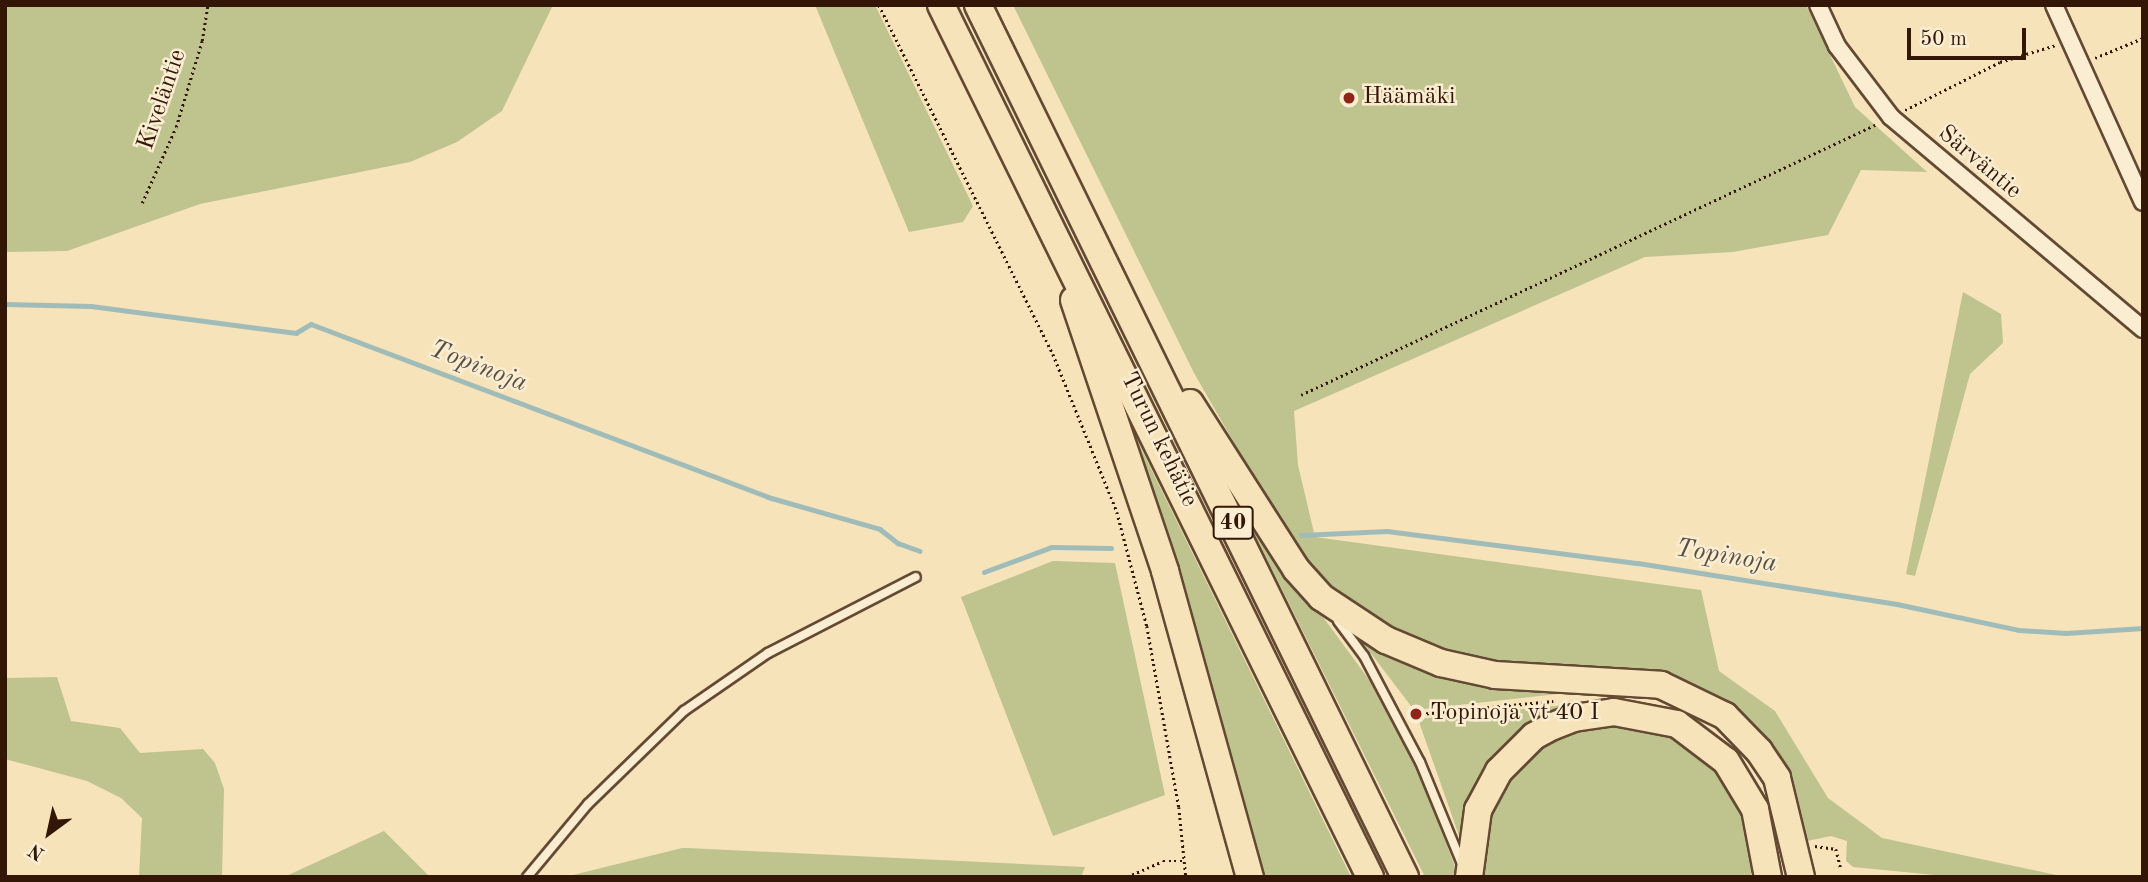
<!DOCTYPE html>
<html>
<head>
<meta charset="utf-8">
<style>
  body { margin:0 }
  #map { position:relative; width:2148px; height:882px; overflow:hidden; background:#f7e3ba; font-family:"Old Standard TT",serif }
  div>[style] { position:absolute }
  .green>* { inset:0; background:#bfc38e }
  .stream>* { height:4.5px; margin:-2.25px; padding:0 2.25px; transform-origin:2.25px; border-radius:2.25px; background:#a0bcb9 }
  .path>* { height:2.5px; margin-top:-1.25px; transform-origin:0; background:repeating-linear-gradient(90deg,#331606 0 2px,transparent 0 5.5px) }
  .roads { filter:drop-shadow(2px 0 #644933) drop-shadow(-2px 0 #644933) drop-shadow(0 2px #644933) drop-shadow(0 -2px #644933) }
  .service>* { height:8px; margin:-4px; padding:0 4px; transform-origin:4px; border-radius:4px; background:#faedd2 }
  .minor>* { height:16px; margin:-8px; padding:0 8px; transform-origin:8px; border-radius:8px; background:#faedd2 }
  .trunk>* { height:26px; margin:-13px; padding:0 13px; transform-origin:13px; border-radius:13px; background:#f7e3ba }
  .dots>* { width:19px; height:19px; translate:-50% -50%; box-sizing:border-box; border:4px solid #faedd2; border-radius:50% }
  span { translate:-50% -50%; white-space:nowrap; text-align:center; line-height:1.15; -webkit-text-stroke:5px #faedd2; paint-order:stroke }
  .shield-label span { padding:2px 5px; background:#faedd2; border:2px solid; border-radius:5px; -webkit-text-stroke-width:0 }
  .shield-label { font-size:23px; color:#331606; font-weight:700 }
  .poi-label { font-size:24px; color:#331606 }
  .left { translate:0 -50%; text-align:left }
  .street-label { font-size:24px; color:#331606 }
  .water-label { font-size:26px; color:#595045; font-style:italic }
  .frame { position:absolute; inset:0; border:7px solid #331606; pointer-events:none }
  .north { position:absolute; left:14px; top:798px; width:70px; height:70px; -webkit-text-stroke:5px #faedd2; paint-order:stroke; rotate:213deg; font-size:19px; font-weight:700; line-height:28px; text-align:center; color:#331606 }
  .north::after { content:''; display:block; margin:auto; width:24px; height:32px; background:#331606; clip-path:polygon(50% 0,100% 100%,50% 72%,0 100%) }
  .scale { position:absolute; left:1907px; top:28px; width:119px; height:32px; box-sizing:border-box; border:4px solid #331606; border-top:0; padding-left:9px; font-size:21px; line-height:24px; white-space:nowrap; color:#331606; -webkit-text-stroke:5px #faedd2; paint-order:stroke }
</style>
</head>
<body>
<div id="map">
  <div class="green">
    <i style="clip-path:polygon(5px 5px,553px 5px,502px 111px,457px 142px,410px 162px,200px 204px,67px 251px,5px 252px)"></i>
    <i style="clip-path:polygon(815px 5px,875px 5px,973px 206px,963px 222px,909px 232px)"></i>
    <i style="clip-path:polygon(1013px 5px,1806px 5px,1855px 107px,1927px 172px,1861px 170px,1828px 235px,1733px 252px,1645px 257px,1294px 411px,1298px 465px,1315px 537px,1701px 590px,1719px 671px,1775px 711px,1828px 798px,1882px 838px,2066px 877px,1955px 877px,1853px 867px,1846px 861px,1847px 841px,1831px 836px,1807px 841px,1793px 786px,1758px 731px,1726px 704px,1675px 676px,1610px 668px,1504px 665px,1455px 655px,1392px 630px,1341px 598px,1285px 532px,1194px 373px)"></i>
    <i style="clip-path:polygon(1963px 292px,2001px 314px,2003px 343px,1970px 374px,1915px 576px,1906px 574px)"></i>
    <i style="clip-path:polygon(1114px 393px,1351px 877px,1259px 877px)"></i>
    <i style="clip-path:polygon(1239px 503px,1370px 681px,1422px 779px,1459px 877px,1425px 877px)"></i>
    <i style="clip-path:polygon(1053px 561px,1115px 563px,1165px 795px,1053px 836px,961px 597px)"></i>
    <i style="clip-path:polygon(1357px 635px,1558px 686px,1557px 694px,1414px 710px)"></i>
    <i style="clip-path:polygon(57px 677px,71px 721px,120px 728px,140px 753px,203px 749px,215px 763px,224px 789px,222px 877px,139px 877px,142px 818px,121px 798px,87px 781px,5px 759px,5px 678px)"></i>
    <i style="clip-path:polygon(1577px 704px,1577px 708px,1537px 724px,1463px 847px,1418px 719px)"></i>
    <i style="clip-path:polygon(1614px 725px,1676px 739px,1725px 777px,1741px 804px,1755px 866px,1750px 877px,1479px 877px,1487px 818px,1505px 780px,1541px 747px,1562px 735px)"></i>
    <i style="clip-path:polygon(384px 831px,430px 877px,284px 877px)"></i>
    <i style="clip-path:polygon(682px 848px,688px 848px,1085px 867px,1081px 877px,565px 877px)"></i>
  </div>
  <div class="stream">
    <i style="left:5px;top:304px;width:86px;rotate:1.3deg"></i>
    <i style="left:91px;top:306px;width:207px;rotate:7.5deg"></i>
    <i style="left:296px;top:333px;width:17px;rotate:-31deg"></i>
    <i style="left:311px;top:324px;width:489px;rotate:20.7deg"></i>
    <i style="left:768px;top:497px;width:116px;rotate:15.9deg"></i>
    <i style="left:880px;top:529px;width:23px;rotate:38deg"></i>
    <i style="left:898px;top:543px;width:23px;rotate:20deg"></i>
    <i style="left:1301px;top:535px;width:86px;rotate:-2.7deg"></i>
    <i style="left:1387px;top:531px;width:253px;rotate:7.3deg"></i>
    <i style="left:1638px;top:563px;width:262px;rotate:9deg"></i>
    <i style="left:1897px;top:604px;width:125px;rotate:12deg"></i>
    <i style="left:2019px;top:630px;width:47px;rotate:3.7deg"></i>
    <i style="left:2066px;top:633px;width:77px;rotate:-3.7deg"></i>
    <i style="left:984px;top:572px;width:72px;rotate:-20.2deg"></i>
    <i style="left:1052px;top:547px;width:59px;rotate:1deg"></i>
  </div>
  <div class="path">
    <i style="left:879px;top:5px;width:390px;rotate:63.5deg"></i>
    <i style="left:1053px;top:354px;width:170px;rotate:67.9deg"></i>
    <i style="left:1117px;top:512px;width:118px;rotate:75.3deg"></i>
    <i style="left:1147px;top:626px;width:184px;rotate:80deg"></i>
    <i style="left:1179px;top:807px;width:70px;rotate:84.3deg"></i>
    <i style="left:2095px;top:58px;width:52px;rotate:-22.6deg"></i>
    <i style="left:1905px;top:110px;width:106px;rotate:-26.8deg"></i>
    <i style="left:2000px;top:62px;width:59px;rotate:-16.9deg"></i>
    <i style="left:142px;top:203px;width:83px;rotate:-65.9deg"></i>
    <i style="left:176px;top:127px;width:90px;rotate:-73.2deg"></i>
    <i style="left:202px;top:41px;width:36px;rotate:-81deg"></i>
    <i style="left:1301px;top:395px;width:637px;rotate:-25.2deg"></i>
    <i style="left:1410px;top:715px;width:144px;rotate:-5.6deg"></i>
    <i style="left:1815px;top:846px;width:21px;rotate:8deg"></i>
    <i style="left:1836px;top:849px;width:21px;rotate:76deg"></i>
    <i style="left:1127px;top:877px;width:39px;rotate:-24deg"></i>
    <i style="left:1163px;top:861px;width:21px"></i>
  </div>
  <div class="roads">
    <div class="service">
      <i style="left:1338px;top:621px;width:44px;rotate:53.4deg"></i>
      <i style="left:1364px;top:656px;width:120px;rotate:62.2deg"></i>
      <i style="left:1420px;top:762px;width:110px;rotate:67.6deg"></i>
      <i style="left:527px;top:877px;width:95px;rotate:-50.1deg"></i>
      <i style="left:588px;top:804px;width:134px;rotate:-44.1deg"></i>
      <i style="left:684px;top:711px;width:102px;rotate:-34.6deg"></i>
      <i style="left:768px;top:653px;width:166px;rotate:-27.2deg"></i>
    </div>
    <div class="minor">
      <i style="left:1818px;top:5px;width:45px;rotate:65.1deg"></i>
      <i style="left:1837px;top:46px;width:89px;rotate:52.7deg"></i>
      <i style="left:1891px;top:117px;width:329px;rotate:40.1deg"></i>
      <i style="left:2054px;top:5px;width:216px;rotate:65.7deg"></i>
    </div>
    <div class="trunk">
      <i style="left:941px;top:5px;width:972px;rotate:63.8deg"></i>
      <i style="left:978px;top:5px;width:971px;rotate:63.91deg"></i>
      <i style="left:1074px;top:300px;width:286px;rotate:71.4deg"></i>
      <i style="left:1165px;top:571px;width:318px;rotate:74.5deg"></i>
      <i style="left:1190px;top:403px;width:197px;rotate:57.4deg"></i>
      <i style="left:1296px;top:569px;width:38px;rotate:48deg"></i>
      <i style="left:1321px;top:597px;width:78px;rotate:33.5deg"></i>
      <i style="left:1386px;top:640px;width:60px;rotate:22.7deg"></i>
      <i style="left:1441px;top:663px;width:55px;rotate:12.5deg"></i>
      <i style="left:1495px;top:675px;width:166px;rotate:3.4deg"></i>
      <i style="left:1661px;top:685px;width:71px;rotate:25.8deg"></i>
      <i style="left:1725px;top:716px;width:49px;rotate:45.8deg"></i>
      <i style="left:1759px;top:751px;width:32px;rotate:56deg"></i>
      <i style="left:1777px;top:778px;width:102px;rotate:76.4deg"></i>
      <i style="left:1469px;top:877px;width:68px;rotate:-82.3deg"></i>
      <i style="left:1478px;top:810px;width:44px;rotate:-61.7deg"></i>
      <i style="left:1499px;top:771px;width:49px;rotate:-45deg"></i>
      <i style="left:1534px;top:736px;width:21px;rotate:-28deg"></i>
      <i style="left:1553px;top:726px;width:22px;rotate:-21deg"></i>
      <i style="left:1574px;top:718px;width:40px;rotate:-8.5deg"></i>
      <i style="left:1614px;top:712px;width:64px;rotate:10.8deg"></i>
      <i style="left:1677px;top:724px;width:61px;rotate:37.1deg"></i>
      <i style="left:1726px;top:761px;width:56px;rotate:58.9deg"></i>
      <i style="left:1755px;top:809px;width:69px;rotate:79.2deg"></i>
    </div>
  </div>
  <div class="dots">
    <i style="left:1349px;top:98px;background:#8f2418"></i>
    <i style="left:1416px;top:714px;background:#8f2418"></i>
  </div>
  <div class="shield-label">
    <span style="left:1233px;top:523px">40</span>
  </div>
  <div class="poi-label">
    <span class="left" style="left:1363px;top:98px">Häämäki</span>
    <span class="left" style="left:1430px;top:714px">Topinoja vt 40 I</span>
  </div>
  <div class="street-label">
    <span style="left:163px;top:100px;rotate:-71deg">Kiveläntie</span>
    <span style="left:1979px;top:163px;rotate:40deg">Särväntie</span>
    <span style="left:1158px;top:440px;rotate:64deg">Turun kehätie</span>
  </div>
  <div class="water-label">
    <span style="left:478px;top:367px;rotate:21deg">Topinoja</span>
    <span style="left:1726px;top:557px;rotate:9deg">Topinoja</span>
  </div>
  <div class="frame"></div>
  <div class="north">N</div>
  <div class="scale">50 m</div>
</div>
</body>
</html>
